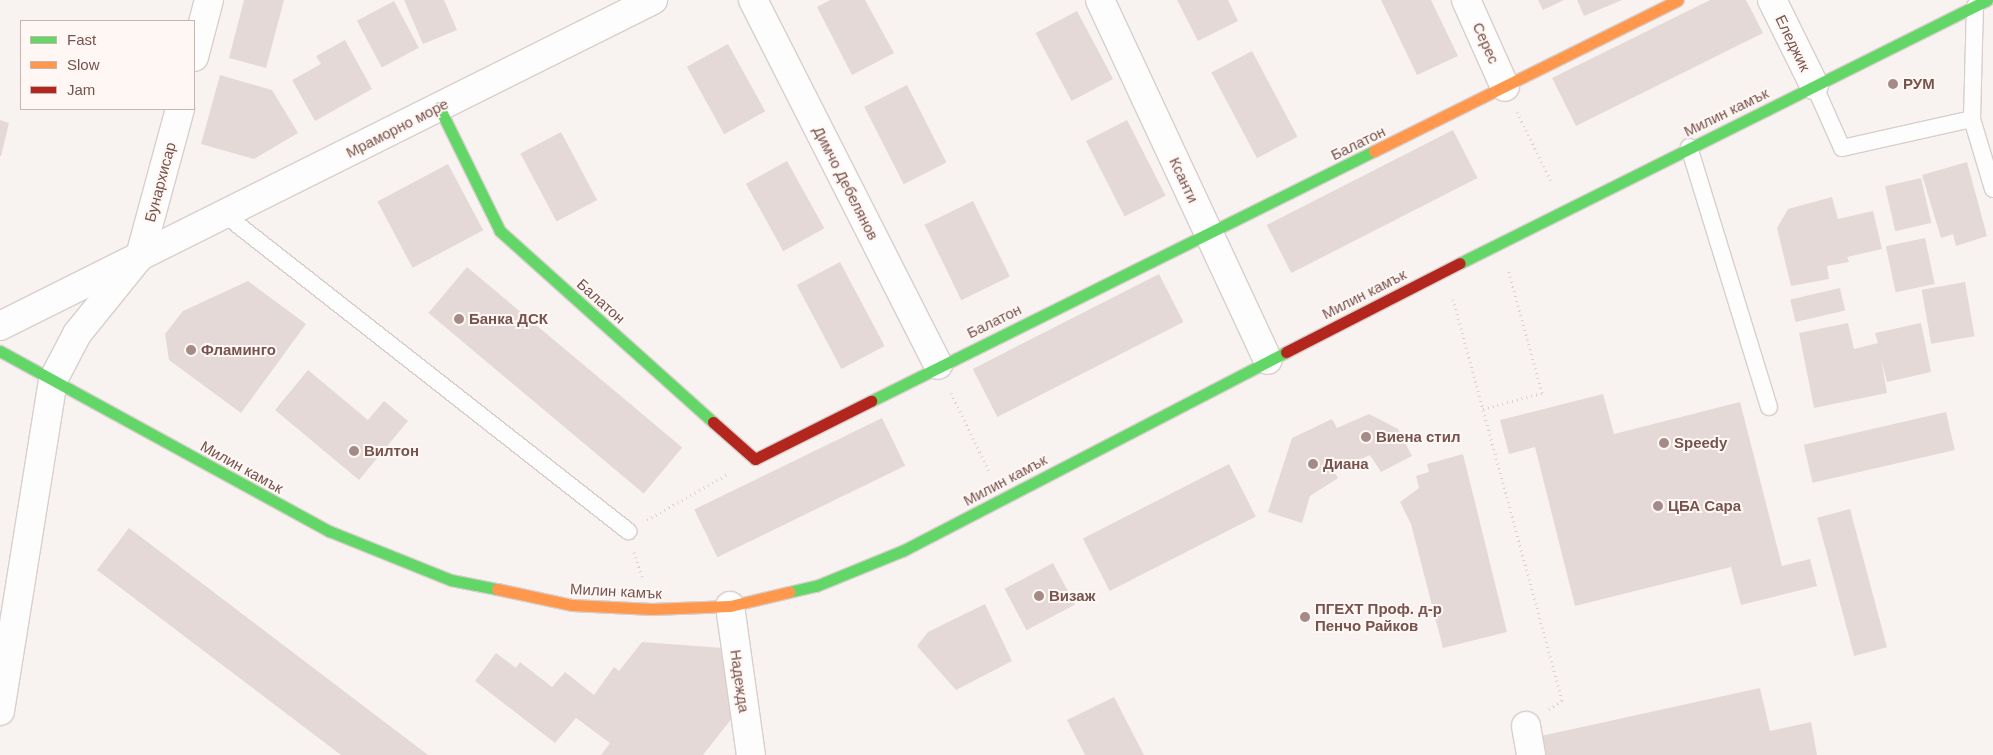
<!DOCTYPE html>
<html>
<head>
<meta charset="utf-8">
<style>
  body { margin:0 }
  #map { position:relative; width:1993px; height:755px; overflow:hidden; background:#f8f3f0; font-family:Arial,sans-serif }
  div>[style] { position:absolute }
  .building>* { inset:0; background:#e5d9d7; transform-origin:0 0 }
  .path>* { height:3px; margin-top:-1.5px; transform-origin:0; background:repeating-linear-gradient(90deg,#dbd1d0 0 1px,transparent 0 5px) }
  .roads { filter:drop-shadow(1px 0 #d8cfcc) drop-shadow(-1px 0 #d8cfcc) drop-shadow(0 1px #d8cfcc) drop-shadow(0 -1px #d8cfcc) }
  .lane>* { height:16px; margin:-8px; padding:0 8px; transform-origin:8px; border-radius:8px; background:#fefdfd }
  .street>* { height:28px; margin:-14px; padding:0 14px; transform-origin:14px; border-radius:14px; background:#fefdfd }
  .fast>* { height:11px; margin:-5.5px; padding:0 5.5px; transform-origin:5.5px; border-radius:5.5px; background:#63d668 }
  .slow>* { height:11px; margin:-5.5px; padding:0 5.5px; transform-origin:5.5px; border-radius:5.5px; background:#ff974d }
  .jam>* { height:11px; margin:-5.5px; padding:0 5.5px; transform-origin:5.5px; border-radius:5.5px; background:#b3261e }
  .dots>* { width:14px; height:14px; translate:-50% -50%; box-sizing:border-box; border:2px solid #fef7f3; border-radius:50% }
  span { translate:-50% -50%; white-space:nowrap; text-align:center; line-height:1.15; -webkit-text-stroke:4px #fef7f3; paint-order:stroke }
  .street-label { font-size:15px; color:#77534f }
  .poi-label { font-size:15px; color:#77534f; font-weight:700 }
  .left { translate:0 -50%; text-align:left }
  .legend { position:absolute; left:20px; top:20px; width:175px; height:90px; box-sizing:border-box; background:#fef7f3; border:1px solid #c8b5b1; margin:0; padding:6px 9px; list-style:none; font-size:15px; color:#77534f }
  .legend li { display:flex; align-items:center; gap:10px; height:25px }
  .legend b { width:25px; border:1px solid #c8b5b1 }
</style>
</head>
<body>
<div id="map">
  <div class="building">
    <i style="clip-path:polygon(244px 0,284px 0,266px 68px,229px 58px)"></i>
    <i style="clip-path:polygon(404px 0,444px 0,457px 30px,423px 44px)"></i>
    <i style="clip-path:polygon(830px 0,865px 0,894px 53px,852px 75px,817px 7px)"></i>
    <i style="clip-path:polygon(1177px 0,1228px 0,1238px 21px,1198px 41px)"></i>
    <i style="clip-path:polygon(1381px 0,1431px 0,1458px 56px,1417px 75px)"></i>
    <i style="clip-path:polygon(1538px 0,1564px 0,1543px 10px)"></i>
    <i style="clip-path:polygon(1577px 0,1622px 0,1584px 16px)"></i>
    <i style="clip-path:polygon(1710px 0,1746px 0,1763px 33px,1576px 126px,1552px 78px)"></i>
    <i style="left:394px;top:1px;width:53px;height:42px;rotate:62deg"></i>
    <i style="left:1077px;top:11px;width:77px;height:47px;rotate:62deg"></i>
    <i style="clip-path:polygon(345px 40px,372px 89px,315px 121px,292px 80px,321px 64px,316px 56px)"></i>
    <i style="left:728px;top:44px;width:77px;height:47px;rotate:61deg"></i>
    <i style="left:1252px;top:51px;width:97px;height:46px;rotate:62deg"></i>
    <i style="clip-path:polygon(220px 75px,272px 90px,298px 133px,254px 159px,201px 144px)"></i>
    <i style="left:907px;top:85px;width:87px;height:48px;rotate:63deg"></i>
    <i style="clip-path:polygon(0 120px,9px 123px,1px 156px,0 156px)"></i>
    <i style="left:1127px;top:120px;width:85px;height:46px;rotate:63deg"></i>
    <i style="left:1453px;top:130px;width:54px;height:209px;rotate:63deg"></i>
    <i style="left:561px;top:132px;width:77px;height:46px;rotate:62deg"></i>
    <i style="left:787px;top:161px;width:77px;height:47px;rotate:61deg"></i>
    <i style="clip-path:polygon(1967px 162px,1987px 236px,1956px 246px,1953px 234px,1941px 238px,1922px 175px)"></i>
    <i style="left:448px;top:164px;width:75px;height:80px;rotate:62deg"></i>
    <i style="left:1921px;top:178px;width:46px;height:37px;rotate:77deg"></i>
    <i style="clip-path:polygon(1832px 197px,1838px 219px,1873px 211px,1882px 249px,1847px 257px,1849px 262px,1827px 266px,1829px 279px,1791px 286px,1777px 228px,1788px 209px)"></i>
    <i style="left:973px;top:201px;width:84px;height:54px;rotate:64deg"></i>
    <i style="left:1925px;top:238px;width:47px;height:40px;rotate:78deg"></i>
    <i style="left:840px;top:262px;width:95px;height:49px;rotate:62deg"></i>
    <i style="left:467px;top:267px;width:281px;height:60px;rotate:40deg"></i>
    <i style="left:1159px;top:274px;width:54px;height:209px;rotate:63deg"></i>
    <i style="clip-path:polygon(248px 281px,306px 324px,241px 413px,169px 360px,165px 334px,183px 311px)"></i>
    <i style="left:1965px;top:282px;width:55px;height:44px;rotate:80deg"></i>
    <i style="left:1840px;top:288px;width:23px;height:51px;rotate:77deg"></i>
    <i style="clip-path:polygon(1848px 323px,1854px 349px,1878px 343px,1875px 333px,1921px 323px,1931px 372px,1887px 382px,1881px 359px,1887px 393px,1814px 408px,1799px 333px)"></i>
    <i style="clip-path:polygon(308px 370px,368px 420px,384px 401px,408px 421px,359px 480px,275px 410px)"></i>
    <i style="clip-path:polygon(1603px 394px,1614px 434px,1740px 402px,1782px 566px,1810px 559px,1817px 586px,1741px 605px,1731px 567px,1575px 606px,1535px 447px,1509px 454px,1500px 420px)"></i>
    <i style="left:1946px;top:412px;width:39px;height:146px;rotate:77deg"></i>
    <i style="clip-path:polygon(1369px 414px,1398px 429px,1412px 456px,1381px 472px,1370px 455px,1334px 471px,1338px 478px,1310px 496px,1302px 523px,1268px 512px,1292px 438px,1332px 419px,1337px 428px)"></i>
    <i style="left:882px;top:418px;width:53px;height:209px;rotate:64deg"></i>
    <i style="clip-path:polygon(1463px 454px,1507px 632px,1443px 648px,1411px 524px,1400px 502px,1419px 488px,1416px 476px,1429px 472px,1427px 464px)"></i>
    <i style="left:1229px;top:464px;width:59px;height:164px;rotate:63deg"></i>
    <i style="left:1850px;top:509px;width:143px;height:34px;rotate:75deg"></i>
    <i style="clip-path:polygon(129px 528px,299px 657px,428px 755px,341px 755px,97px 570px)"></i>
    <i style="left:1053px;top:563px;width:47px;height:55px;rotate:62deg"></i>
    <i style="clip-path:polygon(985px 604px,1012px 661px,956px 690px,917px 646px,928px 632px)"></i>
    <i style="clip-path:polygon(642px 642px,723px 648px,736px 713px,703px 755px,601px 755px,610px 743px,576px 718px,555px 743px,475px 681px,496px 653px,516px 668px,520px 662px,552px 687px,565px 672px,594px 695px,614px 667px,619px 671px)"></i>
    <i style="clip-path:polygon(1760px 688px,1770px 731px,1811px 722px,1817px 755px,1545px 755px,1541px 736px)"></i>
    <i style="clip-path:polygon(1114px 697px,1144px 755px,1085px 755px,1067px 720px)"></i>
  </div>
  <div class="path">
    <i style="left:1517px;top:112px;width:79px;rotate:63.8deg"></i>
    <i style="left:1453px;top:299px;width:416px;rotate:74.8deg"></i>
    <i style="left:1562px;top:700px;width:16px;rotate:145deg"></i>
    <i style="left:951px;top:393px;width:89px;rotate:64deg"></i>
    <i style="left:1483px;top:409px;width:61px;rotate:-15.2deg"></i>
    <i style="left:1542px;top:393px;width:129px;rotate:-105.3deg"></i>
    <i style="left:647px;top:520px;width:93px;rotate:-29.6deg"></i>
    <i style="left:634px;top:552px;width:28px;rotate:72deg"></i>
  </div>
  <div class="roads">
    <div class="lane">
      <i style="left:1814px;top:85px;width:69px;rotate:66deg"></i>
      <i style="left:1842px;top:148px;width:133px;rotate:-12.6deg"></i>
      <i style="left:1972px;top:119px;width:113px;rotate:-88.5deg"></i>
      <i style="left:1972px;top:119px;width:73px;rotate:73.3deg"></i>
      <i style="left:1689px;top:147px;width:272px;rotate:72.9deg"></i>
      <i style="left:224px;top:214px;width:514px;rotate:38.12deg"></i>
    </div>
    <div class="street">
      <i style="left:753px;top:0;width:409px;rotate:63.1deg"></i>
      <i style="left:1100px;top:0;width:397px;rotate:65deg"></i>
      <i style="left:1466px;top:0;width:95px;rotate:65.9deg"></i>
      <i style="left:1772px;top:0;width:95px;rotate:63.7deg"></i>
      <i style="left:194px;top:57px;width:59px;rotate:-75.3deg"></i>
      <i style="left:0;top:326px;width:730px;rotate:-26.53deg"></i>
      <i style="left:730px;top:606px;width:150px;rotate:82deg"></i>
      <i style="left:0;top:711px;width:335px;rotate:-80.9deg"></i>
      <i style="left:53px;top:380px;width:52px;rotate:-62.4deg"></i>
      <i style="left:77px;top:334px;width:100px;rotate:-51.1deg"></i>
      <i style="left:140px;top:256px;width:152px;rotate:-74.8deg"></i>
      <i style="left:1526px;top:726px;width:29px;rotate:80deg"></i>
    </div>
    <div class="fast">
      <i style="left:439px;top:107px;width:138px;rotate:63.8deg"></i>
      <i style="left:500px;top:231px;width:286px;rotate:41.9deg"></i>
      <i style="left:1460px;top:263px;width:589px;rotate:-26.52deg"></i>
      <i style="left:0;top:351px;width:375px;rotate:28.7deg"></i>
      <i style="left:329px;top:531px;width:131px;rotate:21.9deg"></i>
      <i style="left:451px;top:580px;width:47px;rotate:11.1deg"></i>
      <i style="left:871px;top:401px;width:562px;rotate:-26.43deg"></i>
      <i style="left:789px;top:592px;width:28px;rotate:-13deg"></i>
      <i style="left:816px;top:586px;width:95px;rotate:-22.2deg"></i>
      <i style="left:904px;top:550px;width:430px;rotate:-27.4deg"></i>
    </div>
    <div class="slow">
      <i style="left:1374px;top:151px;width:339px;rotate:-26.4deg"></i>
      <i style="left:497px;top:589px;width:77px;rotate:12deg"></i>
      <i style="left:572px;top:605px;width:80px;rotate:2.9deg"></i>
      <i style="left:652px;top:609px;width:78px;rotate:-2.2deg"></i>
      <i style="left:730px;top:606px;width:61px;rotate:-13.3deg"></i>
    </div>
    <div class="jam">
      <i style="left:1286px;top:352px;width:195px;rotate:-27.1deg"></i>
      <i style="left:713px;top:422px;width:56px;rotate:41.4deg"></i>
      <i style="left:755px;top:459px;width:130px;rotate:-26.6deg"></i>
    </div>
  </div>
  <div class="dots">
    <i style="left:1893px;top:84px;background:#a48b87"></i>
    <i style="left:459px;top:319px;background:#a48b87"></i>
    <i style="left:191px;top:350px;background:#a48b87"></i>
    <i style="left:1366px;top:437px;background:#a48b87"></i>
    <i style="left:1664px;top:443px;background:#a48b87"></i>
    <i style="left:354px;top:451px;background:#a48b87"></i>
    <i style="left:1313px;top:464px;background:#a48b87"></i>
    <i style="left:1658px;top:506px;background:#a48b87"></i>
    <i style="left:1039px;top:596px;background:#a48b87"></i>
    <i style="left:1305px;top:617px;background:#a48b87"></i>
  </div>
  <div class="street-label">
    <span style="left:1486px;top:43px;rotate:66deg">Серес</span>
    <span style="left:1793px;top:43px;rotate:64deg">Еледжик</span>
    <span style="left:1726px;top:112px;rotate:-26deg">Милин камък</span>
    <span style="left:397px;top:128px;rotate:-27deg">Мраморно море</span>
    <span style="left:1358px;top:143px;rotate:-26deg">Балатон</span>
    <span style="left:1184px;top:180px;rotate:65deg">Ксанти</span>
    <span style="left:160px;top:182px;rotate:-75deg">Бунархисар</span>
    <span style="left:846px;top:183px;rotate:63deg">Димчо Дебелянов</span>
    <span style="left:1364px;top:294px;rotate:-27deg">Милин камък</span>
    <span style="left:601px;top:301px;rotate:42deg">Балатон</span>
    <span style="left:994px;top:321px;rotate:-26deg">Балатон</span>
    <span style="left:242px;top:467px;rotate:29deg">Милин камък</span>
    <span style="left:1005px;top:480px;rotate:-28deg">Милин камък</span>
    <span style="left:616px;top:591px;rotate:3deg">Милин камък</span>
    <span style="left:740px;top:681px;rotate:82deg">Надежда</span>
  </div>
  <div class="poi-label">
    <span class="left" style="left:1903px;top:84px">РУМ</span>
    <span class="left" style="left:469px;top:319px">Банка ДСК</span>
    <span class="left" style="left:201px;top:350px">Фламинго</span>
    <span class="left" style="left:1376px;top:437px">Виена стил</span>
    <span class="left" style="left:1674px;top:443px">Speedy</span>
    <span class="left" style="left:364px;top:451px">Вилтон</span>
    <span class="left" style="left:1323px;top:464px">Диана</span>
    <span class="left" style="left:1668px;top:506px">ЦБА Сара</span>
    <span class="left" style="left:1049px;top:596px">Визаж</span>
    <span class="left" style="left:1315px;top:617px">ПГЕХТ Проф. д-р<br>Пенчо Райков</span>
  </div>
  <ul class="legend">
  <li><b style="height:6px;background:#63d668"></b>Fast</li>
  <li><b style="height:6px;background:#ff974d"></b>Slow</li>
  <li><b style="height:6px;background:#b3261e"></b>Jam</li>
  </ul>
</div>
</body>
</html>
